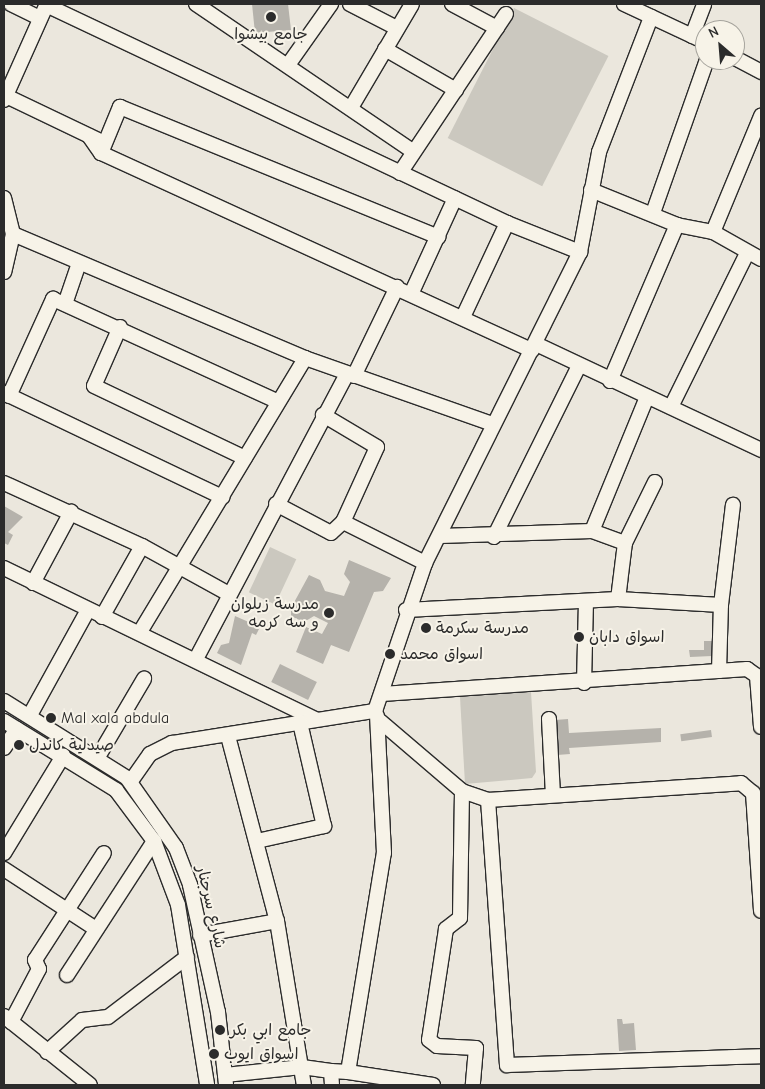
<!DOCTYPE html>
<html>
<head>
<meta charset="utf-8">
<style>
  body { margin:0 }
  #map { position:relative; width:765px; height:1089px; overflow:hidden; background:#ebe7dd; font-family:"Comic Neue","Playpen Sans Arabic",sans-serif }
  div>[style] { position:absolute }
  .green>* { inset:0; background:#cbc8bf; transform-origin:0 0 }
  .building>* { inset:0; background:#b5b2ab; transform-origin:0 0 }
  .roads { filter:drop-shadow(1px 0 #2b2b2b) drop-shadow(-1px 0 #2b2b2b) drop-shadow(0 1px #2b2b2b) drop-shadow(0 -1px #2b2b2b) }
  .minor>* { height:14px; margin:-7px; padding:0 7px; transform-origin:7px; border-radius:7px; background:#f7f3e8 }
  .dots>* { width:14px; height:14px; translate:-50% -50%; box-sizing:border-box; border:2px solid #f7f3e8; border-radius:50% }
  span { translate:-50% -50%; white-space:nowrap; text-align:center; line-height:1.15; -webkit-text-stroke:4px #f7f3e8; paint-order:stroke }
  .poi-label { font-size:16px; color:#2b2b2b }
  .right { translate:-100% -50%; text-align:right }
  .left { translate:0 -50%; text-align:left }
  .street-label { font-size:16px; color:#2b2b2b }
  .frame { position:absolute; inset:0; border:5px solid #2b2b2b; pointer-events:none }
  .north { position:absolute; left:695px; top:20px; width:50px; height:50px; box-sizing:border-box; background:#f7f3e8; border:1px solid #a5a39c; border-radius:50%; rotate:333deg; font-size:14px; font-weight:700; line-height:20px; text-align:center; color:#2b2b2b }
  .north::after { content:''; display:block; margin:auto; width:18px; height:22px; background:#2b2b2b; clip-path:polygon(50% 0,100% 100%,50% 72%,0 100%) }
</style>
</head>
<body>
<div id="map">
  <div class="green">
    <i style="left:514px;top:8px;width:106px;height:146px;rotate:27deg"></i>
    <i style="left:270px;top:547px;width:29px;height:50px;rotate:25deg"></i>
    <i style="clip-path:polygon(531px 692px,536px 772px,532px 778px,465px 784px,460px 697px)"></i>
  </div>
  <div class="building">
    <i style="clip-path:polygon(252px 4px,288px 4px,291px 30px,255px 33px)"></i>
    <i style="clip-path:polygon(4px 506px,23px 517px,8px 532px,13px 535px,8px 545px,4px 543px)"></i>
    <i style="clip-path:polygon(349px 560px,391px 578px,383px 591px,374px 592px,349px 652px,331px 645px,323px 664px,296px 652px,306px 627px,322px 634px,328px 623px,314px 616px,304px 622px,291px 616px,291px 608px,309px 575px,320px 580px,325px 591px,344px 596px,350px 582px,344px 574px)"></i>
    <i style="clip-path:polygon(235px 616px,260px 627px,256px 635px,252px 633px,241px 665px,217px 653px,221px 645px,229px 643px)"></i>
    <i style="clip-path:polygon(704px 641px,712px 641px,712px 656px,690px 657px,689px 650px,704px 650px)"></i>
    <i style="left:280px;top:664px;width:41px;height:20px;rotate:26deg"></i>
    <i style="clip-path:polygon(568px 719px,569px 733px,661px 728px,661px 742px,569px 748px,570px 754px,557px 755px,555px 720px)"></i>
    <i style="left:711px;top:730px;width:7px;height:31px;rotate:82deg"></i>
    <i style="clip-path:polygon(617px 1019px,622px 1019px,623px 1024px,634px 1023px,636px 1050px,619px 1051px)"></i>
  </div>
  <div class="roads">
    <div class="minor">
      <i style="left:11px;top:4px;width:32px;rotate:26deg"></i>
      <i style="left:196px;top:4px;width:263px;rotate:34.2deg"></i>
      <i style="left:350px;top:4px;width:53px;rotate:27.1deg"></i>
      <i style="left:452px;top:4px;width:51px;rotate:28.1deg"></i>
      <i style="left:624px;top:4px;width:89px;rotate:25.1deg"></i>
      <i style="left:46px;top:5px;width:510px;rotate:25.31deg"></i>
      <i style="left:507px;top:223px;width:79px;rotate:21.7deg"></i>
      <i style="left:692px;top:36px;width:34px;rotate:-69deg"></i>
      <i style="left:385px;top:49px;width:82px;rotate:30deg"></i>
      <i style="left:735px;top:58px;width:30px;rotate:28deg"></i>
      <i style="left:288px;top:65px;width:75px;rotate:-54.8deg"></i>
      <i style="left:4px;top:95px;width:104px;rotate:25.6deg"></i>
      <i style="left:4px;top:100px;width:105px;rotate:-65.9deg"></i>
      <i style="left:352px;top:106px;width:118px;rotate:-59.5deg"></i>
      <i style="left:89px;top:136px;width:21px;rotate:55deg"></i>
      <i style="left:101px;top:153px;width:474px;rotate:24.6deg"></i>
      <i style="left:101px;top:153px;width:50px;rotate:-67.6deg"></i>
      <i style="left:120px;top:107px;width:344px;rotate:22.2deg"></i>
      <i style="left:400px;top:173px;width:191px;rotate:-56.3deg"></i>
      <i style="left:591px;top:190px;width:93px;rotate:22.1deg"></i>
      <i style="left:677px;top:225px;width:37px;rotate:11deg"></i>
      <i style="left:713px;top:232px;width:55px;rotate:29.4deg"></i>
      <i style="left:4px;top:198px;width:37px;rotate:76deg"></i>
      <i style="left:13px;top:234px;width:39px;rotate:103deg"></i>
      <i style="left:653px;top:213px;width:162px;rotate:-70.6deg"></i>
      <i style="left:713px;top:232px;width:126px;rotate:-67.5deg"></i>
      <i style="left:13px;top:234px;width:317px;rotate:23deg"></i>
      <i style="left:305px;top:358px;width:198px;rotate:19.4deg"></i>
      <i style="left:412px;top:292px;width:103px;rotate:-65.4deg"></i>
      <i style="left:65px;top:304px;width:43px;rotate:-71.1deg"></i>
      <i style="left:463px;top:317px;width:104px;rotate:-64.9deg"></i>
      <i style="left:120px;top:327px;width:64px;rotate:113.8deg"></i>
      <i style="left:94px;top:386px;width:167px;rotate:25.5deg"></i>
      <i style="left:536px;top:344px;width:249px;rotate:25.2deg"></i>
      <i style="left:354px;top:376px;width:99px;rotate:-64.2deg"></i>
      <i style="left:610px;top:381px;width:170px;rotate:-66.8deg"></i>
      <i style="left:4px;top:393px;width:242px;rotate:25.5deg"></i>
      <i style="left:9px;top:396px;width:107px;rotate:-65.6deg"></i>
      <i style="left:53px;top:299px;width:246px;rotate:24.5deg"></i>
      <i style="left:671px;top:407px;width:172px;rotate:-63.7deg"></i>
      <i style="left:4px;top:483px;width:152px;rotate:24.5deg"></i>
      <i style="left:142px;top:546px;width:99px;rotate:28.9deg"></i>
      <i style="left:276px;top:504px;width:62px;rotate:27.8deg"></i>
      <i style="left:331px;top:533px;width:16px;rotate:-43deg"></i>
      <i style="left:343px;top:522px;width:82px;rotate:-65.6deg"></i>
      <i style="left:377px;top:447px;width:63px;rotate:-149.3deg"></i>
      <i style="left:343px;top:522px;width:92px;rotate:26.6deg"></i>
      <i style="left:592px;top:531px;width:35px;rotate:20deg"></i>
      <i style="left:625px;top:543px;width:68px;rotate:-63.8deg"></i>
      <i style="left:440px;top:536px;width:152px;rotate:-1.9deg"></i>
      <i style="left:592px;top:531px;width:145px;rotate:-67.7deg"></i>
      <i style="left:494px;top:537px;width:191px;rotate:-63.6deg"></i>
      <i style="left:4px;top:568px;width:346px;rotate:25.9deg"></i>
      <i style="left:33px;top:583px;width:81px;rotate:-61.8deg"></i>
      <i style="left:618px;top:599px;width:56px;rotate:-82.9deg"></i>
      <i style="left:406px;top:610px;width:212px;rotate:-3deg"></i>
      <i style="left:618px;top:599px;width:103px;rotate:3.3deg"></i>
      <i style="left:102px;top:617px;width:81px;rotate:-60.6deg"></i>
      <i style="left:140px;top:632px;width:320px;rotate:-58.9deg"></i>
      <i style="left:196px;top:659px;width:323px;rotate:-62.1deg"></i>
      <i style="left:719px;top:671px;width:66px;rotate:-88.3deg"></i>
      <i style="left:721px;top:605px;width:101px;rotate:-83.2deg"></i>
      <i style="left:584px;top:683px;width:81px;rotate:-88.6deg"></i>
      <i style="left:382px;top:694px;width:366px;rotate:-3.9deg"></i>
      <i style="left:747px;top:669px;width:12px;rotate:35deg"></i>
      <i style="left:757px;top:676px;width:51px;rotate:85.5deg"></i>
      <i style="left:4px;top:701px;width:145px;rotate:32deg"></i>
      <i style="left:127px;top:778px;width:85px;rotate:55deg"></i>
      <i style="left:176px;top:848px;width:40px;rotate:69deg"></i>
      <i style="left:190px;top:885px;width:130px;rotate:77.6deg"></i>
      <i style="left:218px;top:1012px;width:73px;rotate:83.7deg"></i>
      <i style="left:375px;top:711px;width:156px;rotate:-71.3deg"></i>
      <i style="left:425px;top:563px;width:347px;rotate:-63.5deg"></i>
      <i style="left:580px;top:252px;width:102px;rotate:-79.2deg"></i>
      <i style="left:599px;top:152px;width:145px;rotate:-68.9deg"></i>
      <i style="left:30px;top:715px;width:120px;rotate:-61.1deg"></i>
      <i style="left:549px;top:719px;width:76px;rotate:87deg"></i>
      <i style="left:4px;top:721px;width:132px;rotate:31.6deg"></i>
      <i style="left:116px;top:790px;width:64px;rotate:53.3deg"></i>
      <i style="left:154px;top:841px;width:68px;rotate:69.4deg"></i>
      <i style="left:178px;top:905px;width:182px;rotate:80.8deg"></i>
      <i style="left:380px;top:721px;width:108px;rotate:40.5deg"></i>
      <i style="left:462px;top:791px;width:127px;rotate:90.9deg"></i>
      <i style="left:460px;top:918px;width:18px;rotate:142deg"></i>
      <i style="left:446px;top:929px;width:112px;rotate:98.7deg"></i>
      <i style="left:429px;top:1040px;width:10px;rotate:37deg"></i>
      <i style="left:437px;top:1046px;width:39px;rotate:3deg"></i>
      <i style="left:476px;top:1048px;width:37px;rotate:95deg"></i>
      <i style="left:228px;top:736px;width:191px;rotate:75.2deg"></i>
      <i style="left:277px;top:921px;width:166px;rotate:80.7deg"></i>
      <i style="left:4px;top:748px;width:23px;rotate:-56deg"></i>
      <i style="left:98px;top:757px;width:91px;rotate:-59.5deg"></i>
      <i style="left:131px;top:781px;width:33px;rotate:-55deg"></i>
      <i style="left:150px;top:754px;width:25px;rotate:-27deg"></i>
      <i style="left:172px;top:743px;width:206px;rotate:-9deg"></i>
      <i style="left:462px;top:791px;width:28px;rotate:19deg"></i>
      <i style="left:488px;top:800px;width:254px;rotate:-3.8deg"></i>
      <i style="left:741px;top:783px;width:16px;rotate:40deg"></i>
      <i style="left:753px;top:793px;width:118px;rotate:86.1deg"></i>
      <i style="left:488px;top:800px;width:266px;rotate:85.9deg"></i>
      <i style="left:507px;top:1065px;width:254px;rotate:-2deg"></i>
      <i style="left:257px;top:841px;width:69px;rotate:-12.6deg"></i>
      <i style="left:324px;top:826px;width:106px;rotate:-103.1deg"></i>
      <i style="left:4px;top:853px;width:114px;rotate:-58.7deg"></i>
      <i style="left:4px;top:869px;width:110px;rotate:33.1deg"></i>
      <i style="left:200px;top:935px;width:78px;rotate:-10.3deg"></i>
      <i style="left:67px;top:975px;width:160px;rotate:-57deg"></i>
      <i style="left:4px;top:1016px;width:110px;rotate:38.7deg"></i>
      <i style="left:11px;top:1022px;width:60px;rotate:-62.2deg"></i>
      <i style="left:39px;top:969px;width:10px;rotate:-114deg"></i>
      <i style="left:35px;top:960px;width:127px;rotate:-57.2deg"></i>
      <i style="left:47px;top:1052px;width:47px;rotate:-42.4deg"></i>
      <i style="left:82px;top:1020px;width:26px;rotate:-7deg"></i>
      <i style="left:108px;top:1017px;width:99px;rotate:-37.2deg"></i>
      <i style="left:348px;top:1072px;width:86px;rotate:8.7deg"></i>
      <i style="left:225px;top:1075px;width:77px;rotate:-5.9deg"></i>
      <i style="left:302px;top:1067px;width:29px;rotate:8deg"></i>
      <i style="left:332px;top:1085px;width:14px;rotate:-94deg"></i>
      <i style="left:331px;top:1071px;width:17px;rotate:3deg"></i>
      <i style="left:348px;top:1072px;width:222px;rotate:-80.7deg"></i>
      <i style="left:384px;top:853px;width:137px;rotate:-92.9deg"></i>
    </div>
  </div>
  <div class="dots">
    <i style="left:271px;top:17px;background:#2b2b2b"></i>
    <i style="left:329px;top:613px;background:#2b2b2b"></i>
    <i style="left:426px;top:628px;background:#2b2b2b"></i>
    <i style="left:579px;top:637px;background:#2b2b2b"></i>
    <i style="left:390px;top:654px;background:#2b2b2b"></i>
    <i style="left:51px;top:718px;background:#2b2b2b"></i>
    <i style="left:19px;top:745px;background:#2b2b2b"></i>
    <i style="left:220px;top:1030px;background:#2b2b2b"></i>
    <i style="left:214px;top:1054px;background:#2b2b2b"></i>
  </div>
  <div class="poi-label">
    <span style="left:271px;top:34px">جامع بيشوا</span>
    <span class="right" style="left:319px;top:613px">مدرسة زيلوان<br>و سه كرمه</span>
    <span class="left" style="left:436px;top:628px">مدرسة سكرمة</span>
    <span class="left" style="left:589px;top:637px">اسواق دابان</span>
    <span class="left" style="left:400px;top:654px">اسواق محمد</span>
    <span class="left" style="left:61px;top:718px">Mal xala abdula</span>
    <span class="left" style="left:29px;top:745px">صيدلية كاندل</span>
    <span class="left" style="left:230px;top:1030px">جامع ابي بكر</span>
    <span class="left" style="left:224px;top:1054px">اسواق ايوب</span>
  </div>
  <div class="street-label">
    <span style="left:211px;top:907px;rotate:77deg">شارع سرجنار</span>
  </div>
  <div class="frame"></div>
  <div class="north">N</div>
</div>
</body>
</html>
